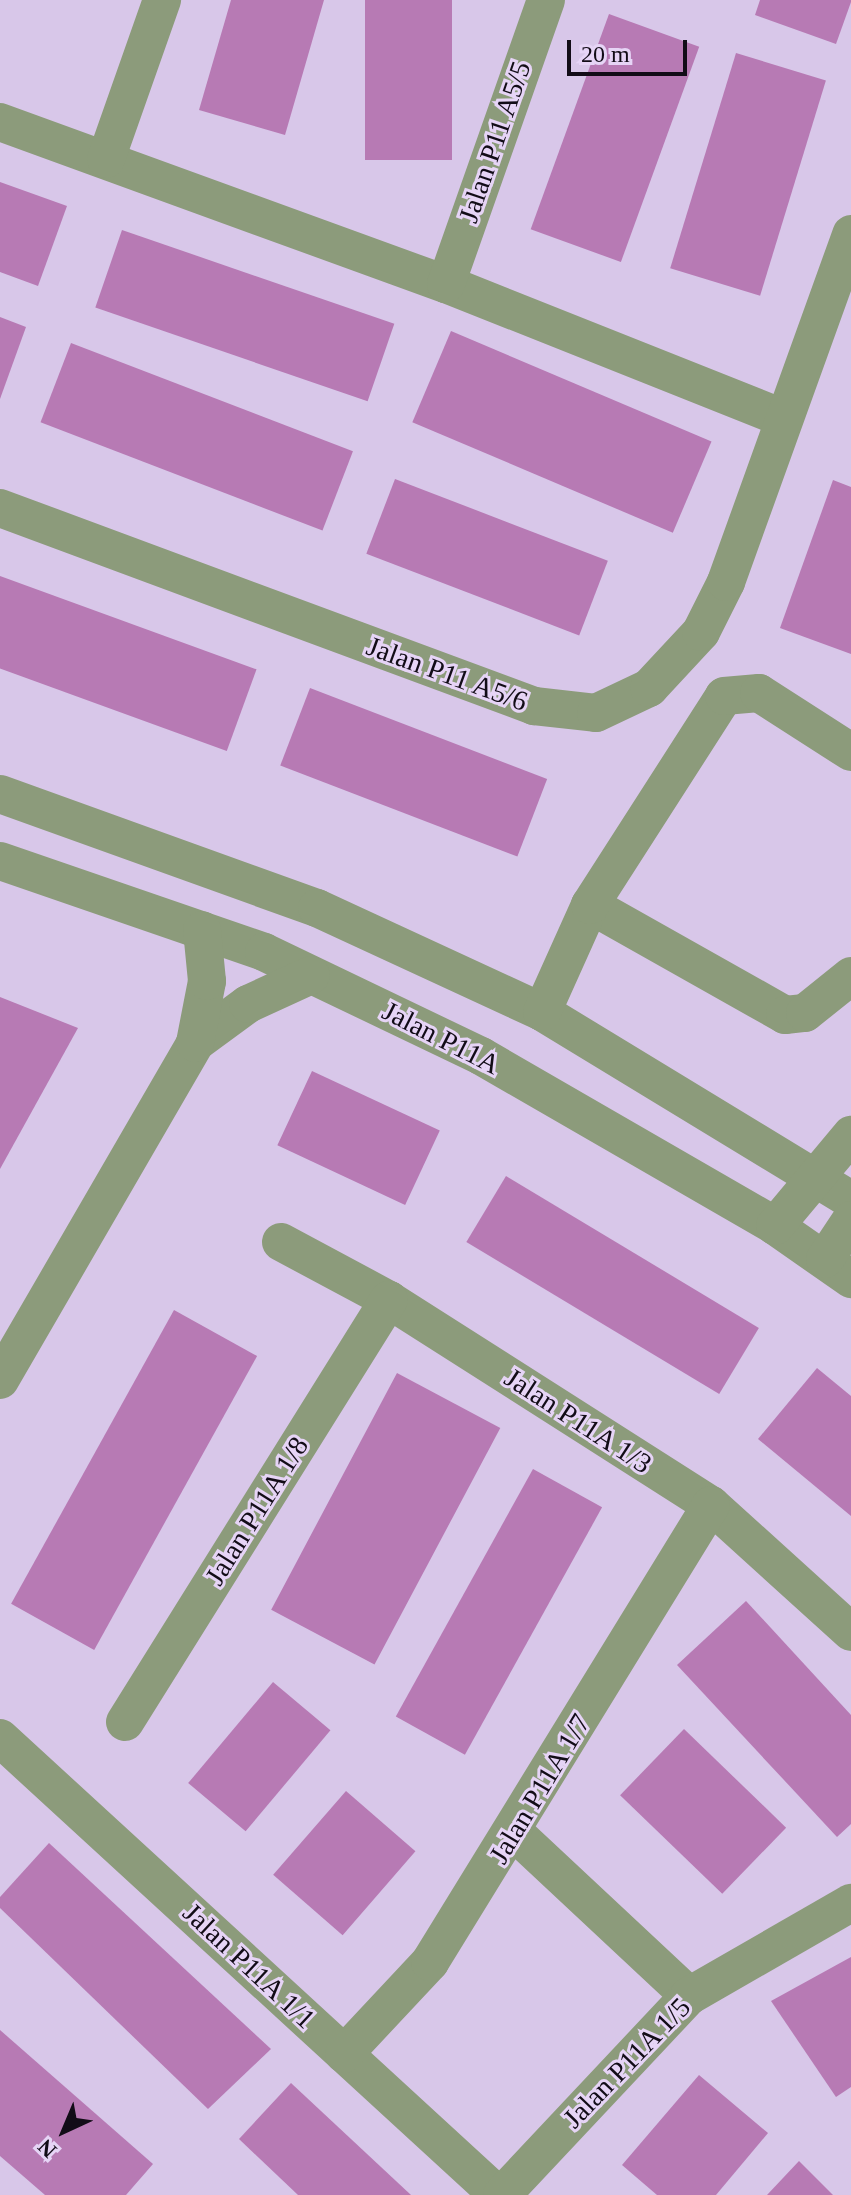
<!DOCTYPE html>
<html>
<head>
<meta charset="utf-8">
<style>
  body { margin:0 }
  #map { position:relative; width:851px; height:2195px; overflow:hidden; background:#d8c7e9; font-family:Georgia,serif }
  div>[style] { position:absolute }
  .building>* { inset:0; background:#b77ab4; transform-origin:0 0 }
  .minor>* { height:38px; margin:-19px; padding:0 19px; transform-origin:19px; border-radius:19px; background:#8c9b7b }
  span { translate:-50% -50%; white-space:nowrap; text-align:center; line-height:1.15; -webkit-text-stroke:6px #e6d4f6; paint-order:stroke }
  .street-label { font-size:28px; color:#120c17 }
  .north { position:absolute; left:24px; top:2091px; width:80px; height:80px; -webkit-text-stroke:6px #e6d4f6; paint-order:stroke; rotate:224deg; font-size:22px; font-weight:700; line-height:32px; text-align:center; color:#120c17 }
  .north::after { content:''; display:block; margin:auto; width:28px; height:36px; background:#120c17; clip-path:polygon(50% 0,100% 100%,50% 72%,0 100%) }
  .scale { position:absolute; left:567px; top:40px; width:120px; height:36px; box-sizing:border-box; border:4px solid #120c17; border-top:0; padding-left:10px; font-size:24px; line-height:28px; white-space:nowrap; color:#120c17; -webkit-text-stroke:6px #e6d4f6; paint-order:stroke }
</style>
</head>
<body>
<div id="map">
  <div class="building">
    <i style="clip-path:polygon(231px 0,324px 0,285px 135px,199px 110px)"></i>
    <i style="left:365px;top:0;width:87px;height:160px"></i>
    <i style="clip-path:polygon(760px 0,851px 0,851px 2px,836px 44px,755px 15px)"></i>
    <i style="left:609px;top:14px;width:96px;height:229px;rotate:20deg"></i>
    <i style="left:736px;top:53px;width:94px;height:225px;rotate:17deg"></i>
    <i style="clip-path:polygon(0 182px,67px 206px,38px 286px,0 272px)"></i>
    <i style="left:122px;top:230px;width:288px;height:82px;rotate:19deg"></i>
    <i style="clip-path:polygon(0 317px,26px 327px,0 399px)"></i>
    <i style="left:451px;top:331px;width:283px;height:99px;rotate:23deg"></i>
    <i style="left:71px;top:343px;width:302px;height:85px;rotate:21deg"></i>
    <i style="left:395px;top:479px;width:228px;height:80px;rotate:21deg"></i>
    <i style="clip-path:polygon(833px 480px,851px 487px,851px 654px,780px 628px)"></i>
    <i style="left:0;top:576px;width:273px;height:87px;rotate:20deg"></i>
    <i style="left:310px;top:688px;width:254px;height:83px;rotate:21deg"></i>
    <i style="clip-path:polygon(0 997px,78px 1028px,0 1169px)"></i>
    <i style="left:312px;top:1071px;width:141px;height:82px;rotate:25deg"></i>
    <i style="left:506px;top:1176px;width:295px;height:77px;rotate:31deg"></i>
    <i style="left:174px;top:1310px;width:95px;height:336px;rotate:29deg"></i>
    <i style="clip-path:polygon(817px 1368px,851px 1396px,851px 1516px,758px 1439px)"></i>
    <i style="left:397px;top:1373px;width:117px;height:268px;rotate:28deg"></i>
    <i style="left:533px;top:1469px;width:79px;height:283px;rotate:29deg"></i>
    <i style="clip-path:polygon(746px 1601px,851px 1715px,851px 1824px,837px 1837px,677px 1665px)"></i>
    <i style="left:273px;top:1682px;width:75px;height:132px;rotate:40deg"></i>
    <i style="left:684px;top:1729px;width:142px;height:92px;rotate:44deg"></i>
    <i style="left:346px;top:1791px;width:92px;height:111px;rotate:41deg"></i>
    <i style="clip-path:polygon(49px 1843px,271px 2049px,208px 2109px,0 1908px,0 1897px)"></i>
    <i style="clip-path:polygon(851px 1957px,851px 2087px,836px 2097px,771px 2001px)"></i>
    <i style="clip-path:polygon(0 2030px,153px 2164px,126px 2195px,45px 2195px,0 2156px)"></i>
    <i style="clip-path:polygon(699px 2075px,768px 2133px,716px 2195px,657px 2195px,622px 2165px)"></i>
    <i style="clip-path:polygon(291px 2083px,411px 2195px,298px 2195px,239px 2139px)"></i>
    <i style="clip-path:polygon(799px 2161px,833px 2195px,767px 2195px)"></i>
  </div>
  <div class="minor">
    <i style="left:0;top:122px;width:475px;rotate:20deg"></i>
    <i style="left:446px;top:284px;width:362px;rotate:21.7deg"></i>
    <i style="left:106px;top:159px;width:169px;rotate:-70.6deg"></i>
    <i style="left:446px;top:284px;width:301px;rotate:-70.6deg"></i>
    <i style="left:0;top:508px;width:570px;rotate:20.34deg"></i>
    <i style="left:534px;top:706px;width:62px;rotate:6.4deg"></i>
    <i style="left:596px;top:713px;width:59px;rotate:-25.3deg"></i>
    <i style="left:649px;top:688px;width:76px;rotate:-47.1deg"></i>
    <i style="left:701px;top:632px;width:56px;rotate:-63.4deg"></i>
    <i style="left:726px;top:582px;width:370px;rotate:-70.2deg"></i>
    <i style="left:0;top:794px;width:337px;rotate:19.8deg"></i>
    <i style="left:317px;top:908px;width:248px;rotate:24.8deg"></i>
    <i style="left:542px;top:1012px;width:362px;rotate:31.3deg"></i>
    <i style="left:0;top:861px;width:279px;rotate:19deg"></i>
    <i style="left:264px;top:952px;width:241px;rotate:25.6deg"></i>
    <i style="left:481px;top:1056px;width:340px;rotate:30deg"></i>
    <i style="left:775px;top:1226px;width:93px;rotate:34.9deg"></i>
    <i style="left:590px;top:905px;width:224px;rotate:29.4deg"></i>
    <i style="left:785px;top:1015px;width:20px;rotate:-6deg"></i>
    <i style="left:805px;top:1013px;width:59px;rotate:-38.8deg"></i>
    <i style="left:542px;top:1012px;width:117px;rotate:-65.8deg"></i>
    <i style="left:590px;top:905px;width:248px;rotate:-57.3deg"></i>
    <i style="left:724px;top:696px;width:35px;rotate:-5deg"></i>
    <i style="left:759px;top:693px;width:109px;rotate:32.7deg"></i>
    <i style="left:195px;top:1043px;width:66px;rotate:-36.3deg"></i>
    <i style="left:248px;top:1004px;width:69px;rotate:-24.7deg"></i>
    <i style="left:775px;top:1226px;width:119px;rotate:-50.1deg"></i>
    <i style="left:281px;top:1242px;width:123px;rotate:28.2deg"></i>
    <i style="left:389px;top:1300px;width:382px;rotate:32.5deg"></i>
    <i style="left:711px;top:1505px;width:189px;rotate:42.2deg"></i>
    <i style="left:825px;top:1259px;width:47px;rotate:-56.3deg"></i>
    <i style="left:0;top:1380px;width:389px;rotate:-59.9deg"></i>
    <i style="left:195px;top:1043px;width:63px;rotate:-79deg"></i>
    <i style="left:207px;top:981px;width:51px;rotate:-95.6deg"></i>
    <i style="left:125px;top:1722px;width:498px;rotate:-58deg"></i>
    <i style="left:0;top:1738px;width:676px;rotate:42.54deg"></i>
    <i style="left:514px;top:1832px;width:240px;rotate:43.1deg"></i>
    <i style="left:344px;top:2054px;width:126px;rotate:-46.9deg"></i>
    <i style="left:430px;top:1962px;width:536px;rotate:-58.41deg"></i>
    <i style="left:502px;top:2195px;width:273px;rotate:-46.8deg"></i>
    <i style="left:689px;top:1996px;width:187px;rotate:-29.9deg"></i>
  </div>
  <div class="street-label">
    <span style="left:495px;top:142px;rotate:-71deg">Jalan P11 A5/5</span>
    <span style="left:447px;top:674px;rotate:20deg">Jalan P11 A5/6</span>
    <span style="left:441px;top:1038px;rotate:27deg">Jalan P11A</span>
    <span style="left:578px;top:1421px;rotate:33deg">Jalan P11A 1/3</span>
    <span style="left:257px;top:1511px;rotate:-58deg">Jalan P11A 1/8</span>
    <span style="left:540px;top:1789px;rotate:-59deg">Jalan P11A 1/7</span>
    <span style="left:249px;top:1966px;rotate:43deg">Jalan P11A 1/1</span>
    <span style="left:627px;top:2063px;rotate:-46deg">Jalan P11A 1/5</span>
  </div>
  <div class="north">N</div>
  <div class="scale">20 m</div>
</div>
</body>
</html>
